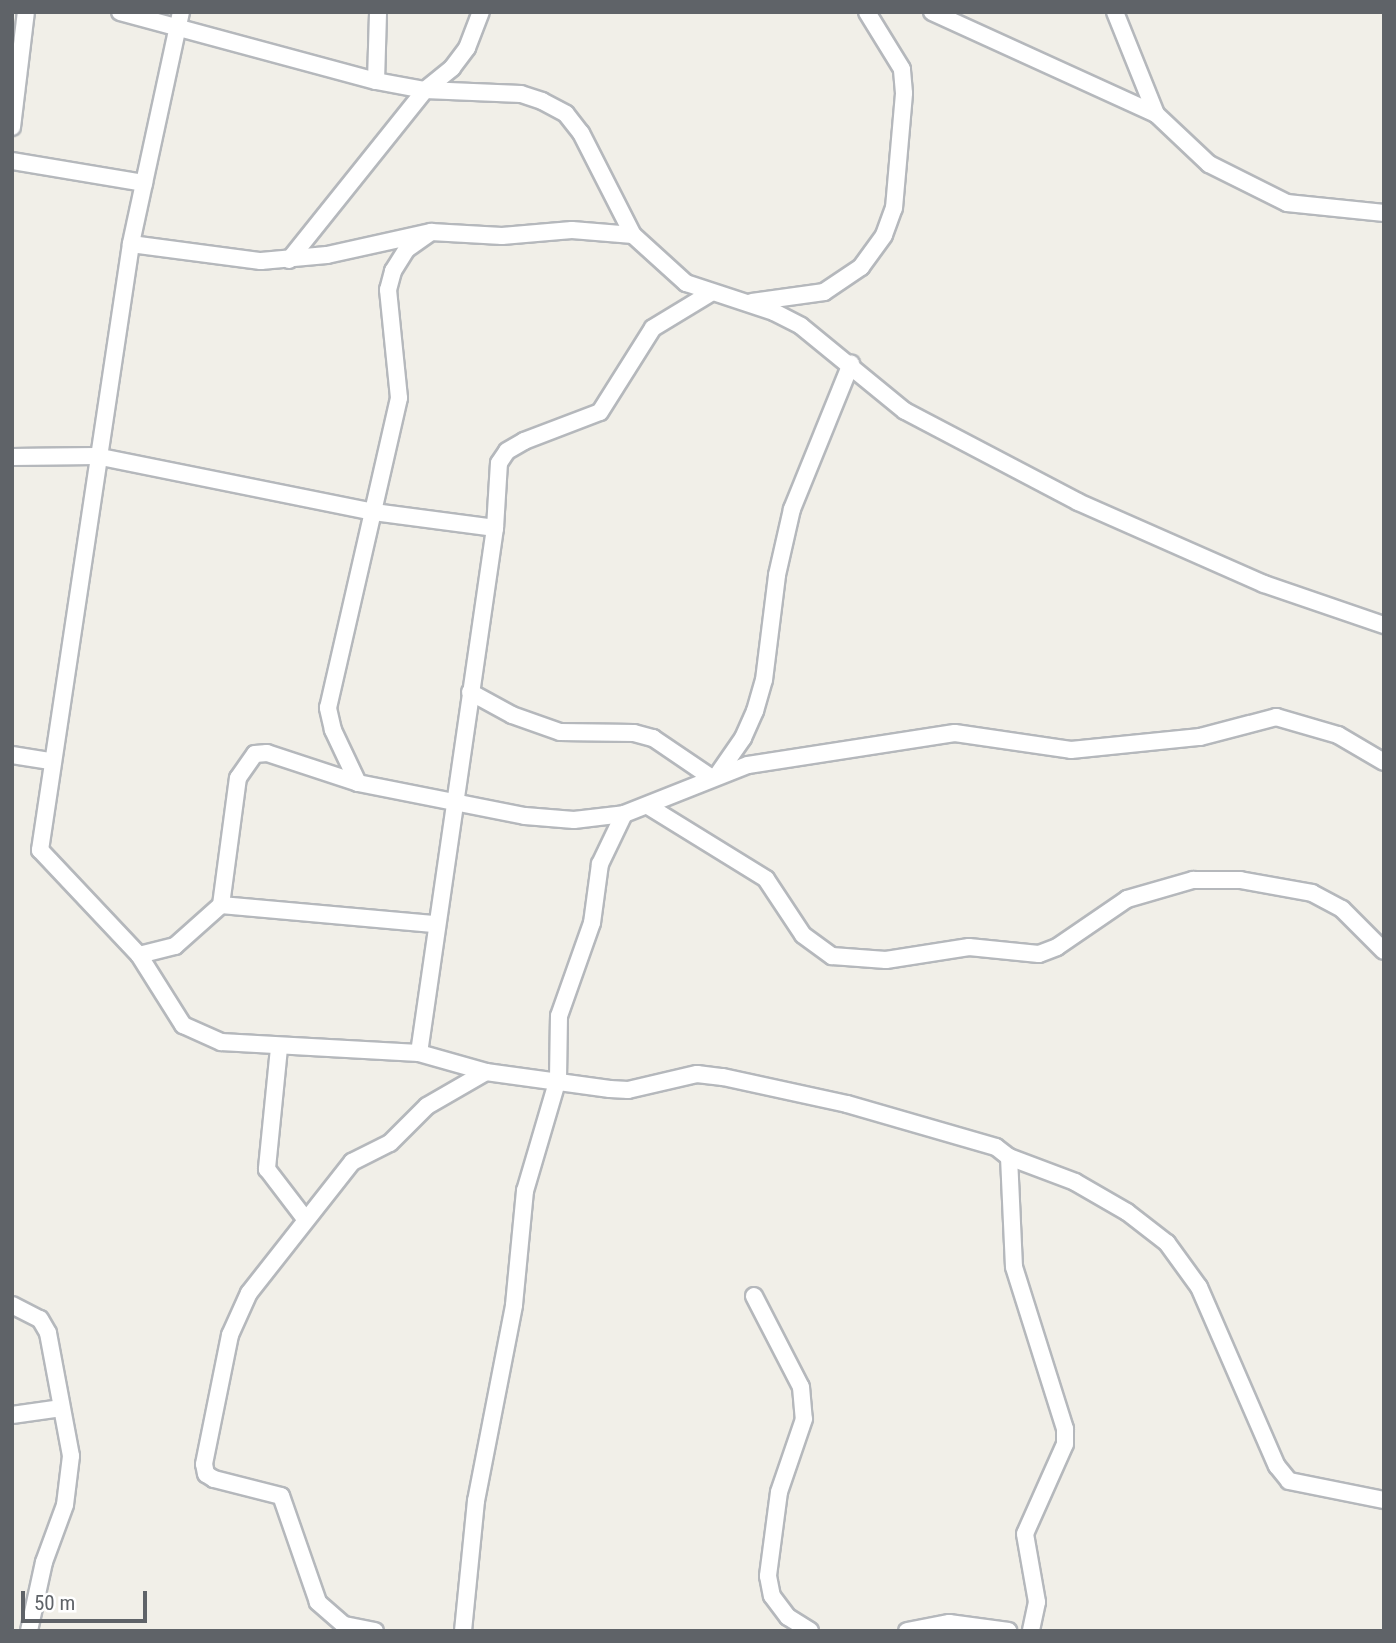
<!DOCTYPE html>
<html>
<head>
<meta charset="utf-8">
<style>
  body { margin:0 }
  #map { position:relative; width:1396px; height:1643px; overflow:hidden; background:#f1efe8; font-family:"Roboto Condensed",sans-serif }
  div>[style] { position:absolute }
  .roads { filter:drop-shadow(2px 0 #b5b8bc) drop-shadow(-2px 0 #b5b8bc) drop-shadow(0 2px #b5b8bc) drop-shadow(0 -2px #b5b8bc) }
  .minor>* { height:16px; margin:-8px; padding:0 8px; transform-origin:8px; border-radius:8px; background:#fff }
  span { translate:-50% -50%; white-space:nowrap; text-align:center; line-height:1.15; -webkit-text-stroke:5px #fff; paint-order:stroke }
  .frame { position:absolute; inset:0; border:14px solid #5f6368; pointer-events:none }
  .scale { position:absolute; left:21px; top:1591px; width:126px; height:32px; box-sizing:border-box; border:4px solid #5f6368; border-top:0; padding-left:9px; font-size:21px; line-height:24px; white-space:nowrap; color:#5f6368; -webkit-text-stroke:5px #fff; paint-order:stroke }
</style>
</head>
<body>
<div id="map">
  <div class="roads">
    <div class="minor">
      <i style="left:120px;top:12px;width:265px;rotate:15.1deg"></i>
      <i style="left:376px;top:81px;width:50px;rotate:10.4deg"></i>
      <i style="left:425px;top:90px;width:96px;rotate:2.4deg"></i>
      <i style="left:521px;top:94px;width:22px;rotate:18deg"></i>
      <i style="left:542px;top:101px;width:27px;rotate:28deg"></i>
      <i style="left:566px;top:114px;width:24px;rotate:52deg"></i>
      <i style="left:581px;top:133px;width:114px;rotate:63deg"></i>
      <i style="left:633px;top:235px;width:72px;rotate:42.2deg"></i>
      <i style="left:686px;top:283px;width:93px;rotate:18.2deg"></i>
      <i style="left:774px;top:312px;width:30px;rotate:27deg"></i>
      <i style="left:801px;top:326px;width:134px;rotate:39.3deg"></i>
      <i style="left:905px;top:411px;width:195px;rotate:27.7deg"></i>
      <i style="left:1078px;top:502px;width:203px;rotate:23.8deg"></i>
      <i style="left:1264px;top:584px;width:127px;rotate:18.9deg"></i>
      <i style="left:181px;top:12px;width:237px;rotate:102.2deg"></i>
      <i style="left:131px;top:244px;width:613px;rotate:98.54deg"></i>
      <i style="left:40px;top:850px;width:144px;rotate:46.7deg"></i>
      <i style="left:139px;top:955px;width:83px;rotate:57.8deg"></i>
      <i style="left:183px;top:1025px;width:42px;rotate:24.1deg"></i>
      <i style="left:221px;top:1042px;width:198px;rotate:3.2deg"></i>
      <i style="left:419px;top:1053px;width:70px;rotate:15.8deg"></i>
      <i style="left:486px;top:1072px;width:125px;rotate:7.8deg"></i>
      <i style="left:610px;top:1089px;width:18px;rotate:3deg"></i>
      <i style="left:628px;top:1090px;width:71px;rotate:-13.1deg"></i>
      <i style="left:697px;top:1074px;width:26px;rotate:7deg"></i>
      <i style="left:723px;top:1077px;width:127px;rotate:12.3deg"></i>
      <i style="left:847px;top:1104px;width:155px;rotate:16.1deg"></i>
      <i style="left:996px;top:1147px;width:16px;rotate:38deg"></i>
      <i style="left:1009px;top:1157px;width:110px;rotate:87.4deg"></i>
      <i style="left:1014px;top:1267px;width:170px;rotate:72.5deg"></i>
      <i style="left:1065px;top:1429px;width:15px;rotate:90deg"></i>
      <i style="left:1065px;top:1444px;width:98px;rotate:114deg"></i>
      <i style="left:1025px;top:1534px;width:69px;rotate:80deg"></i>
      <i style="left:1037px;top:1602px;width:30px;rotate:102deg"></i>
      <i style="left:932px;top:12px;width:246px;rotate:24.5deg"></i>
      <i style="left:1115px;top:12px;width:110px;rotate:68.1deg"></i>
      <i style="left:1156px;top:114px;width:73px;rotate:43.3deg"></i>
      <i style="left:1209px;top:164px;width:87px;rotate:26.6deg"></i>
      <i style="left:1287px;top:203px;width:98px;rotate:5.9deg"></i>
      <i style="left:376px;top:81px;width:69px;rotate:-88.3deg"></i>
      <i style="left:12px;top:127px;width:116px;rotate:-83.1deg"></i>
      <i style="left:12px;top:161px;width:134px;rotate:9.5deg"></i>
      <i style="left:131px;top:244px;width:131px;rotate:7.5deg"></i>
      <i style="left:261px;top:261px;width:66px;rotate:-5.2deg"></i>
      <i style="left:327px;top:255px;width:107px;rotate:-12.5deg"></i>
      <i style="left:431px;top:232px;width:71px;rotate:3.2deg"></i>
      <i style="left:502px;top:236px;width:70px;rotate:-4.9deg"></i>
      <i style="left:572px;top:230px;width:61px;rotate:4.7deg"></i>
      <i style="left:289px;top:260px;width:218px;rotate:-51.3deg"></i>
      <i style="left:425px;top:90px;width:35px;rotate:-39deg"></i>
      <i style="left:452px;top:68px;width:25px;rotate:-53deg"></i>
      <i style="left:467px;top:48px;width:39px;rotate:-69deg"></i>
      <i style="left:752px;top:302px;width:73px;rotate:-7.9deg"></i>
      <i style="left:824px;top:292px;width:45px;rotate:-34deg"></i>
      <i style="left:861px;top:267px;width:39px;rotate:-54deg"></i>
      <i style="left:884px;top:235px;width:29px;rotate:-70deg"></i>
      <i style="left:894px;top:208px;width:115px;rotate:-85deg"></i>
      <i style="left:904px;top:93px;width:24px;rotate:-95deg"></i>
      <i style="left:902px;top:69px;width:67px;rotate:-121.6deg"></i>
      <i style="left:12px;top:457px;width:84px;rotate:-0.7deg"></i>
      <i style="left:96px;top:456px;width:284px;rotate:11.4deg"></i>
      <i style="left:374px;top:512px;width:122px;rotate:7.5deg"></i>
      <i style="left:470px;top:692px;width:48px;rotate:28.7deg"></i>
      <i style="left:512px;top:715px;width:51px;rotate:19.5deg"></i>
      <i style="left:560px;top:732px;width:74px;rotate:0.8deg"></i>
      <i style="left:634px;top:733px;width:20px;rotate:15deg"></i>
      <i style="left:653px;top:738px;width:71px;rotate:34.1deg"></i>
      <i style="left:12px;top:755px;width:39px;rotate:9deg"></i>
      <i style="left:718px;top:774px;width:44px;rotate:-55.2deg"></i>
      <i style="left:743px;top:738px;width:30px;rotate:-66deg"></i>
      <i style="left:755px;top:711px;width:32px;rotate:-74deg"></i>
      <i style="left:764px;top:680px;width:106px;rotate:-82.9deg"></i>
      <i style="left:777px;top:575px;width:68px;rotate:-77.2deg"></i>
      <i style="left:792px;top:509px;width:157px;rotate:-67.9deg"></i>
      <i style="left:358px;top:783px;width:59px;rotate:-115.3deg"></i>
      <i style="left:333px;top:730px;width:23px;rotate:-103deg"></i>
      <i style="left:328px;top:708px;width:318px;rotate:-77.1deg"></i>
      <i style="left:399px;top:398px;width:109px;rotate:-95.8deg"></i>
      <i style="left:388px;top:290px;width:20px;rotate:-75deg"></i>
      <i style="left:393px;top:271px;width:26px;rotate:-58deg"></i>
      <i style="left:407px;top:249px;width:29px;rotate:-35deg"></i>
      <i style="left:648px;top:806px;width:139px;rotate:31.7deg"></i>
      <i style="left:766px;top:879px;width:67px;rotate:56.5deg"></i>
      <i style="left:803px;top:935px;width:36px;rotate:36deg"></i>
      <i style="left:832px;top:956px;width:54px;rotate:4.2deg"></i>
      <i style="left:886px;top:960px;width:84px;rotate:-8.9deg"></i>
      <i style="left:969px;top:947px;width:70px;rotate:5.7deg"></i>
      <i style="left:1039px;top:954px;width:19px;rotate:-21deg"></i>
      <i style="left:1057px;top:947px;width:85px;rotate:-34.4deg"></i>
      <i style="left:1127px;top:899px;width:69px;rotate:-16.1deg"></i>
      <i style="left:1193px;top:880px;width:47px"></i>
      <i style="left:1240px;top:880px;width:73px;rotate:10.2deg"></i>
      <i style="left:1312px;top:893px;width:34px;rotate:28deg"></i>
      <i style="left:1342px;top:909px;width:59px;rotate:45deg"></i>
      <i style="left:221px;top:905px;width:216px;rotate:5.1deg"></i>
      <i style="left:139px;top:955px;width:37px;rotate:-14deg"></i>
      <i style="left:175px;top:946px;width:62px;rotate:-41.7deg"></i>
      <i style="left:221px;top:905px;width:128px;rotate:-82.4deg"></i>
      <i style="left:238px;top:778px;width:29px;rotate:-55deg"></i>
      <i style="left:255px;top:754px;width:12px;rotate:-5deg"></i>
      <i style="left:267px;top:753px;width:96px;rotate:18.2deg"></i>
      <i style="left:358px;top:783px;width:170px;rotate:11.2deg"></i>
      <i style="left:525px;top:816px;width:49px;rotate:4.7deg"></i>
      <i style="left:574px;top:820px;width:50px;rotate:-6.8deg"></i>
      <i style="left:624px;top:814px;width:133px;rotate:-21.6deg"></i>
      <i style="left:748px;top:765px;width:209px;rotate:-8.8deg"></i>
      <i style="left:955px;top:733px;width:117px;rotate:8.3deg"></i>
      <i style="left:1071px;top:750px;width:130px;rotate:-5.8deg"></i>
      <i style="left:1200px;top:737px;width:79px;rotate:-14.7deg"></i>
      <i style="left:1276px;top:717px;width:65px;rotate:16.2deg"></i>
      <i style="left:1338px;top:735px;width:53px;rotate:30.4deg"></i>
      <i style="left:279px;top:1048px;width:122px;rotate:95.7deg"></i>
      <i style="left:267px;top:1169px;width:64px;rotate:52.6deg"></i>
      <i style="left:419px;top:1053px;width:530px;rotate:-81.76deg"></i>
      <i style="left:495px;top:528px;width:65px;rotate:-86.5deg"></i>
      <i style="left:499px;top:463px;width:14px;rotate:-56deg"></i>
      <i style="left:507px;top:451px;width:20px;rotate:-30deg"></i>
      <i style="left:524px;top:441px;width:81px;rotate:-20.9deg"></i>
      <i style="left:600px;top:412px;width:99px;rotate:-57.8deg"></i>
      <i style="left:653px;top:328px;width:66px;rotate:-31.3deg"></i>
      <i style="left:1009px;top:1157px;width:71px;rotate:20.7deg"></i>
      <i style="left:1075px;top:1182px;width:60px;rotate:30deg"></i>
      <i style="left:1127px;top:1212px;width:51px;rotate:37.8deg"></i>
      <i style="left:1167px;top:1243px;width:54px;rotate:54deg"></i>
      <i style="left:1199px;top:1287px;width:195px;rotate:66.5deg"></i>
      <i style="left:1277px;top:1466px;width:19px;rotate:51deg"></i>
      <i style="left:1289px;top:1481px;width:97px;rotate:11.3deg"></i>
      <i style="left:754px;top:1296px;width:102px;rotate:62.7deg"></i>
      <i style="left:801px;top:1387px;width:32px;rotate:85deg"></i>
      <i style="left:804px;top:1419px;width:77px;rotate:108.9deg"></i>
      <i style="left:779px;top:1492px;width:85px;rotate:97.5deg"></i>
      <i style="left:768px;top:1576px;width:20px;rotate:79deg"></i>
      <i style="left:772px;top:1596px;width:26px;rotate:53deg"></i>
      <i style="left:788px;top:1617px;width:26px;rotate:32deg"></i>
      <i style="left:12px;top:1305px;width:31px;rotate:27deg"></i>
      <i style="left:40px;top:1319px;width:16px;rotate:60deg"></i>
      <i style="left:48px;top:1333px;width:125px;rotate:79.4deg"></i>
      <i style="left:71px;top:1456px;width:49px;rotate:97deg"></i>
      <i style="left:65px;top:1505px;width:61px;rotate:110.2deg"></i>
      <i style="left:44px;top:1562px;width:71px;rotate:102.3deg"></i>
      <i style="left:12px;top:1415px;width:50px;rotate:-8deg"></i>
      <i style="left:375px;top:1631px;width:32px;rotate:-169deg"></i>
      <i style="left:344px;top:1625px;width:35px;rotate:-139deg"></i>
      <i style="left:318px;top:1602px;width:112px;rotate:-109.2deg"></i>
      <i style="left:281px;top:1496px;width:69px;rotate:-165.8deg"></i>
      <i style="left:214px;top:1479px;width:9px;rotate:-148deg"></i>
      <i style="left:206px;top:1474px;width:10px;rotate:-101deg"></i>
      <i style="left:204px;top:1464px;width:132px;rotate:-78.6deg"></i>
      <i style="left:230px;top:1335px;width:46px;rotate:-65.7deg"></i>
      <i style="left:249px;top:1293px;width:167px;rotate:-51.8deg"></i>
      <i style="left:352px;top:1162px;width:42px;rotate:-26.6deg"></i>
      <i style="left:390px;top:1143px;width:52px;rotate:-45deg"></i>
      <i style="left:427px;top:1106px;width:68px;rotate:-30deg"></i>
      <i style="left:463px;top:1631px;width:131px;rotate:-84.3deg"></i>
      <i style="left:476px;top:1501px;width:200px;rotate:-79deg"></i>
      <i style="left:514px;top:1305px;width:115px;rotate:-84.5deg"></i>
      <i style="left:525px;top:1191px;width:117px;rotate:-73.6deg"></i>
      <i style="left:558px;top:1079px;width:63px;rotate:-89.1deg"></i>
      <i style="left:559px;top:1016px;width:99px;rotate:-70.5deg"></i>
      <i style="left:592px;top:923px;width:60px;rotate:-82.3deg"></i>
      <i style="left:600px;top:864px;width:55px;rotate:-64.4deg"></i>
      <i style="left:907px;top:1631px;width:43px;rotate:-10.8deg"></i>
      <i style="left:949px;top:1623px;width:60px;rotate:7.7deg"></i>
    </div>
  </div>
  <div class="frame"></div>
  <div class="scale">50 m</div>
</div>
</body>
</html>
